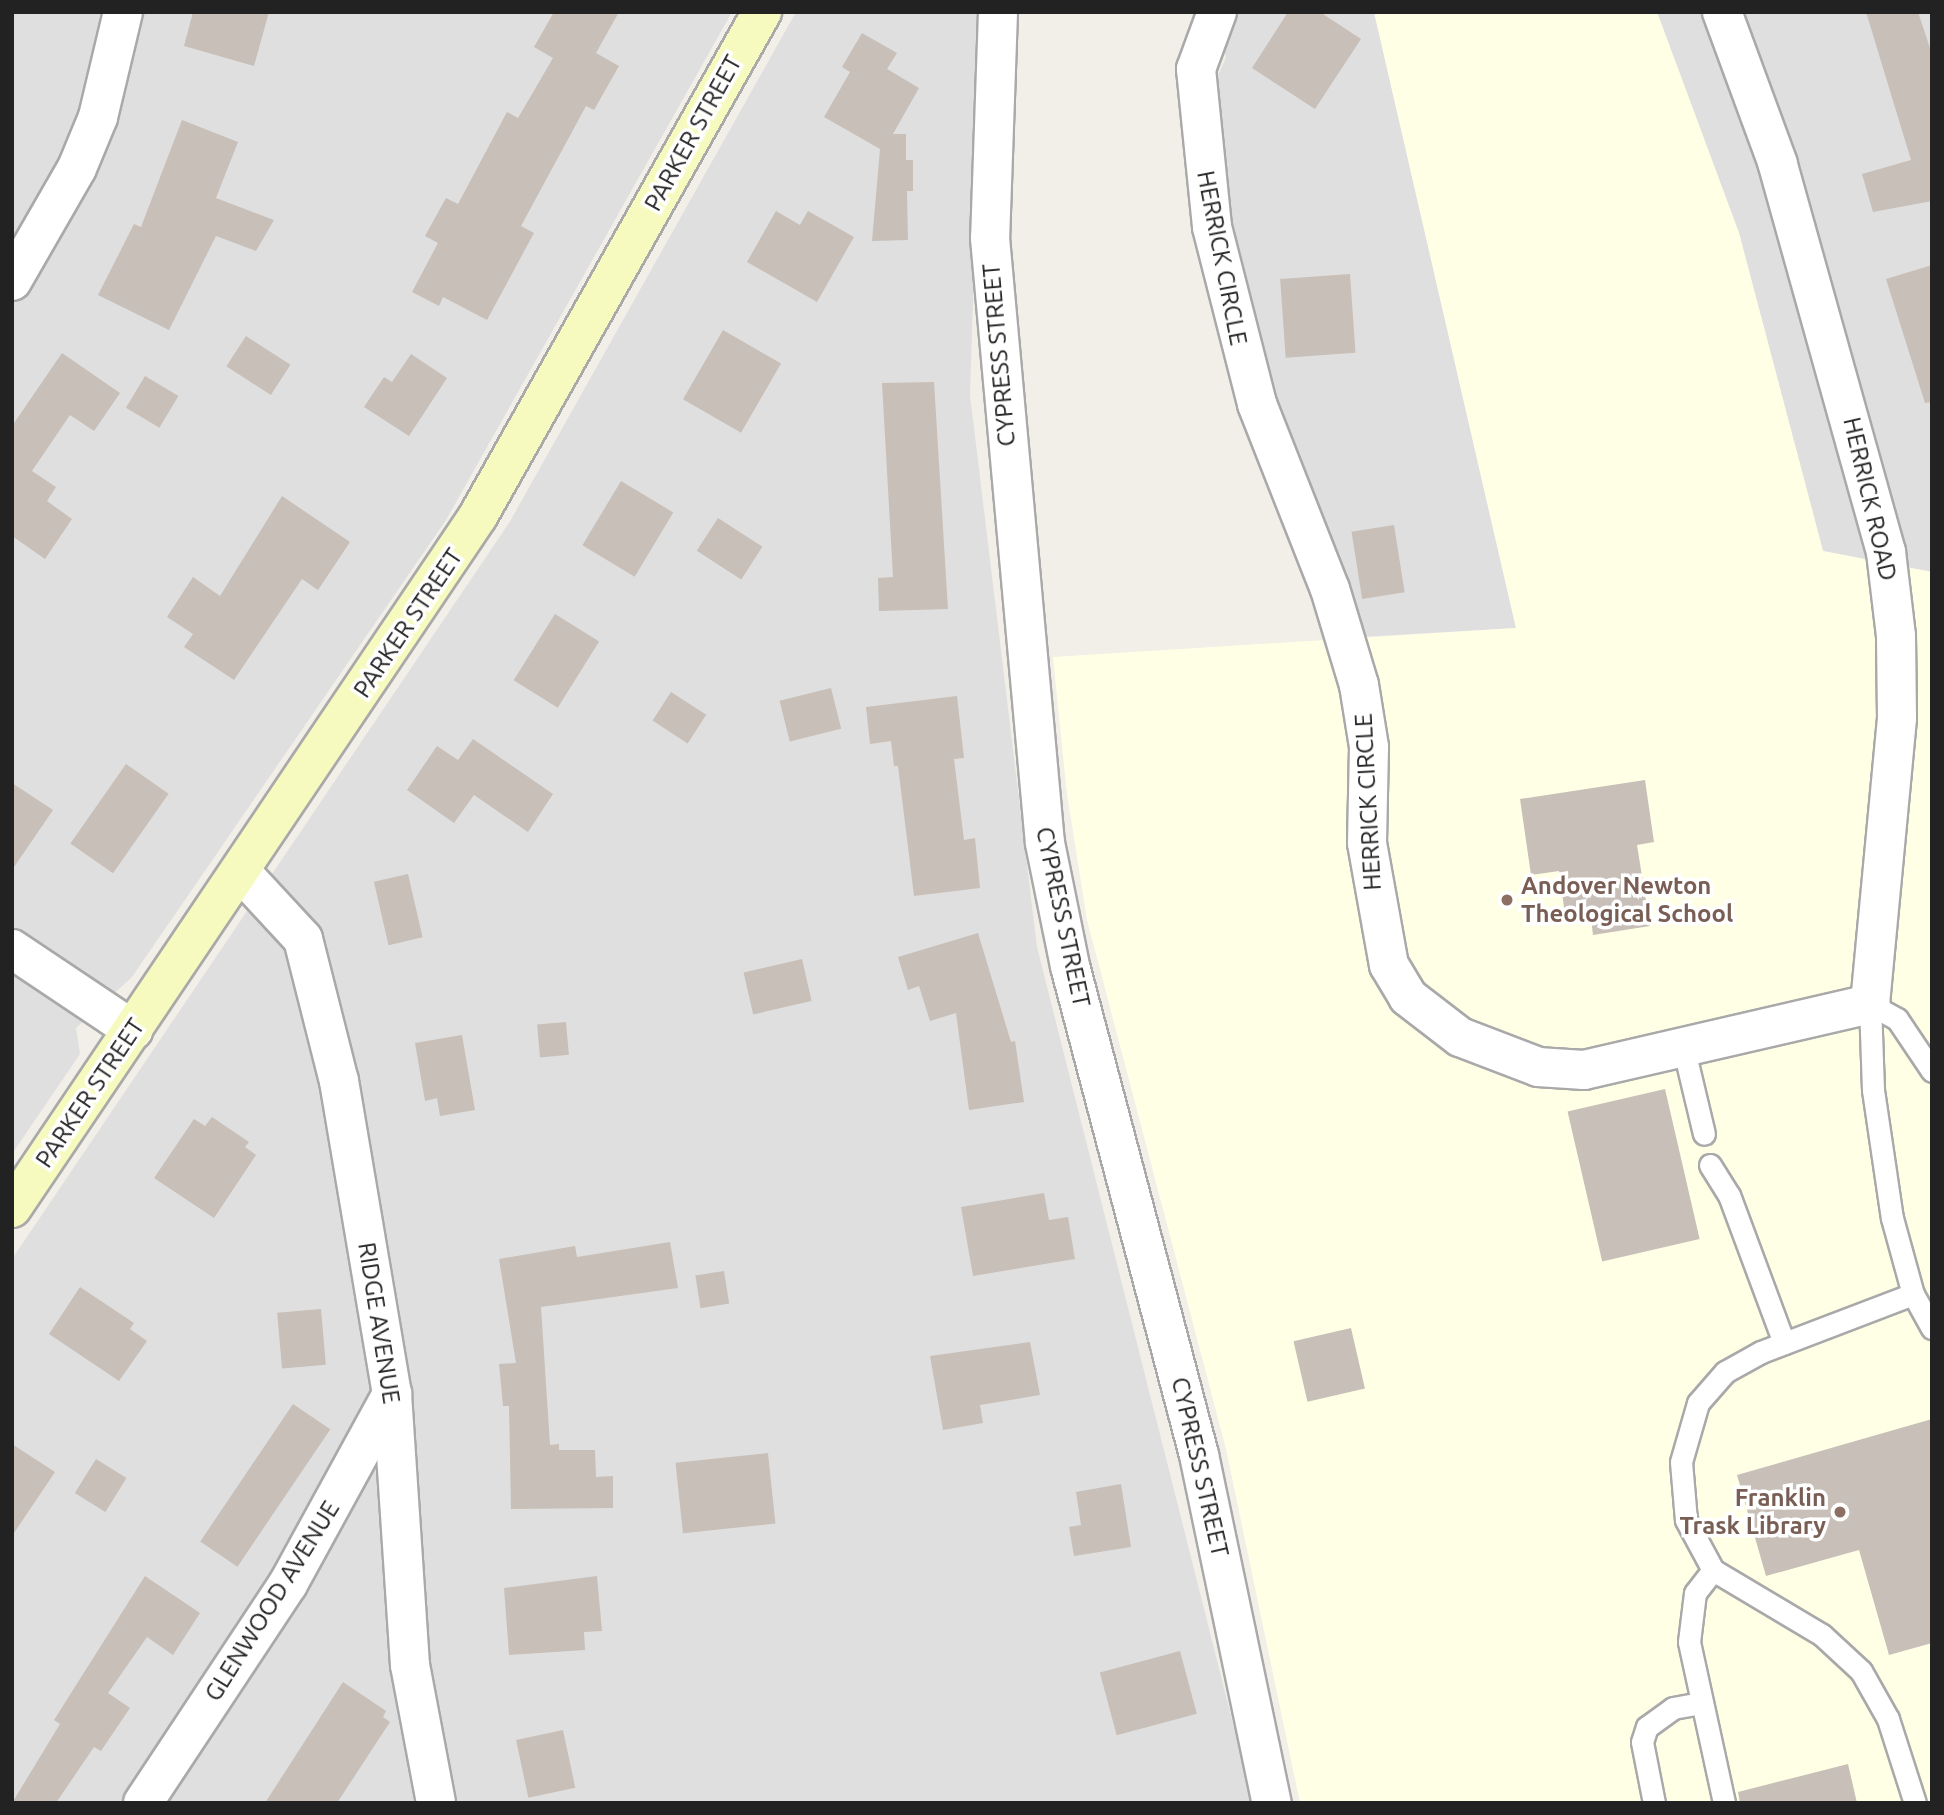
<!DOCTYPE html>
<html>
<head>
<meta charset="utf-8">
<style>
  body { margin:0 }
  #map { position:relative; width:1944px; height:1815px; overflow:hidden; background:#f2efe9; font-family:Ubuntu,sans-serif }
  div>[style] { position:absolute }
  .residential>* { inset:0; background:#e0dfdf }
  .education>* { inset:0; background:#ffffe5 }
  .building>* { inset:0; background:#c7bfb8; transform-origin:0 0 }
  .roads { filter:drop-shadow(2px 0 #a9a9a9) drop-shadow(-2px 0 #a9a9a9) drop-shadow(0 2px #a9a9a9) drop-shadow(0 -2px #a9a9a9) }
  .lane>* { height:21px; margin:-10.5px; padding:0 10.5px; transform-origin:10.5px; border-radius:10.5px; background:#fff }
  .street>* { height:38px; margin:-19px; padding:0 19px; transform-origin:19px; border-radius:19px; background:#fff }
  .secondary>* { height:38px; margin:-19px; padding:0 19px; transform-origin:19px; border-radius:19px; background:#f7fabf }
  .dots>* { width:19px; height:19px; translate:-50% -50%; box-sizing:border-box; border:4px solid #fff; border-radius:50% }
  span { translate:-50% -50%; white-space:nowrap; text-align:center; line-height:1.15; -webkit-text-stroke:7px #fff; paint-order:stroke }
  .street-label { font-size:24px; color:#222 }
  .education-label { font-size:24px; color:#785e54; font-weight:700 }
  .left { translate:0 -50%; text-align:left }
  .right { translate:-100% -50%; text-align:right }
  .frame { position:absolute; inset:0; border:14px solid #222; pointer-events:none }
</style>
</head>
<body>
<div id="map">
  <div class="residential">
    <i style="clip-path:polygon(12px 12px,732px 12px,446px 520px,132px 977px,76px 1028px,80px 1054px,12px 1154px)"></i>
    <i style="clip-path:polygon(796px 12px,982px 12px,970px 395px,1037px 947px,1253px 1803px,12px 1803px,12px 1259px,509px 523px)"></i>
    <i style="clip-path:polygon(1215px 12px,1374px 12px,1516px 628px,1359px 637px,1249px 337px,1210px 92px,1226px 58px)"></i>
    <i style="clip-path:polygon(1657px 12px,1932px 12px,1932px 572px,1823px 551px,1739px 233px)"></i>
  </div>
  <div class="education">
    <i style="clip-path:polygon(1374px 12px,1657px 12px,1739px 233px,1823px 551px,1932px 572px,1932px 1803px,1300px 1803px,1226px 1449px,1087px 920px,1067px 794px,1053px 657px,1516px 628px)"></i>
  </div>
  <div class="building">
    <i style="clip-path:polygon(193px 12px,269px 12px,254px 66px,184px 46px)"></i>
    <i style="clip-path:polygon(554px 12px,619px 12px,596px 53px,619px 66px,594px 110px,586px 106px,521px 226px,534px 233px,487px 320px,443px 297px,439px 306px,412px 292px,438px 243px,425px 236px,446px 198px,458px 204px,507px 112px,518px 118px,553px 58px,534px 47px)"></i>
    <i style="clip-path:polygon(1288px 12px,1320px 12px,1361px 39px,1315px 109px,1252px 68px)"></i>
    <i style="clip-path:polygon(1866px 12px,1918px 12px,1932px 54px,1932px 201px,1873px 212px,1862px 174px,1911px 160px)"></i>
    <i style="clip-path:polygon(862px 33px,897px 53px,887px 69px,919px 88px,893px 134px,906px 134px,906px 160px,913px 160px,913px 191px,907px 191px,908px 240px,872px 241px,880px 149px,824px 117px,850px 72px,842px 67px)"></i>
    <i style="clip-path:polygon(182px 120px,238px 142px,216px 198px,274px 220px,256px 251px,216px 236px,169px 330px,98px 295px,134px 224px,141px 227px)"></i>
    <i style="clip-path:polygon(776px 211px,800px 225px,808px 211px,854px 237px,817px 302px,747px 262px)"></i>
    <i style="clip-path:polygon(1932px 265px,1932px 402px,1925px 403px,1886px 279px)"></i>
    <i style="left:1350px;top:274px;width:79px;height:70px;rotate:86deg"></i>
    <i style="left:723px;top:330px;width:67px;height:80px;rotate:30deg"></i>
    <i style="left:246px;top:336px;width:53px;height:36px;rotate:33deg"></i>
    <i style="clip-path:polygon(62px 353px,120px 393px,94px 431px,70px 415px,32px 471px,56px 487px,47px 501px,72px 519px,45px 559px,12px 536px,12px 426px)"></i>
    <i style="clip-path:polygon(411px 354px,447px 378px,409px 436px,364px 407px,384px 377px,392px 382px)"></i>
    <i style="left:145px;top:376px;width:39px;height:37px;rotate:31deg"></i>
    <i style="clip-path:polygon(934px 382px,948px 609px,879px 611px,878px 578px,893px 577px,882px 383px)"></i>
    <i style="left:621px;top:481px;width:61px;height:75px;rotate:31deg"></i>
    <i style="clip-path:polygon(282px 496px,350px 542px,318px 590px,302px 579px,234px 680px,184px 647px,193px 634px,167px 617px,193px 577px,220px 596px)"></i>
    <i style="left:718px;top:518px;width:53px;height:39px;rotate:33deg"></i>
    <i style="left:1394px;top:525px;width:68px;height:43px;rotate:81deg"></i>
    <i style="left:555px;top:614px;width:52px;height:78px;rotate:32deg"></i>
    <i style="left:831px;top:688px;width:42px;height:53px;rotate:76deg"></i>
    <i style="left:671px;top:692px;width:42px;height:34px;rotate:33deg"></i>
    <i style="clip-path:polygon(957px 696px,964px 758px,954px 759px,964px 840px,975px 838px,980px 888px,914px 896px,898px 766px,894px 766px,891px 741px,870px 744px,866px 707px)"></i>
    <i style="clip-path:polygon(473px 739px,553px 794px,528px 832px,474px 795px,454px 823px,407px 790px,437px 746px,458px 760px)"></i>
    <i style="left:126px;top:764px;width:52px;height:97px;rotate:35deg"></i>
    <i style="clip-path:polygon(1645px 780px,1654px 842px,1637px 845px,1650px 926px,1593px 935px,1591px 919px,1566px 922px,1559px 871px,1531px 875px,1520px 799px)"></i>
    <i style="clip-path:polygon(12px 783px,53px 810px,12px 870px)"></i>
    <i style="left:408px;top:874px;width:65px;height:35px;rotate:77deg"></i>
    <i style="clip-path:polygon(978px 933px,1011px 1042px,1015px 1041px,1024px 1102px,969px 1110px,956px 1013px,930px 1021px,919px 986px,908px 990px,898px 957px)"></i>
    <i style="left:802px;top:959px;width:43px;height:60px;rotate:77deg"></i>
    <i style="left:566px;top:1022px;width:33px;height:29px;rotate:85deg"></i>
    <i style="clip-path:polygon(462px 1035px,475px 1110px,440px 1116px,437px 1098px,425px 1101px,415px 1043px)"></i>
    <i style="left:1665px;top:1089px;width:154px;height:100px;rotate:77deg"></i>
    <i style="clip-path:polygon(212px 1117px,249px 1142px,245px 1147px,256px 1155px,214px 1218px,154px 1178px,194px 1119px,205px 1126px)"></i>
    <i style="clip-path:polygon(1044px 1193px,1049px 1220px,1068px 1217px,1075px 1259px,973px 1276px,961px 1207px)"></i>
    <i style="clip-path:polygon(670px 1242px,678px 1288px,541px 1307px,550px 1445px,559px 1444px,559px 1450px,595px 1450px,596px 1477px,613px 1476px,613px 1508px,511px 1509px,509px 1406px,503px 1406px,499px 1364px,516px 1363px,499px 1259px,575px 1246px,577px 1257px)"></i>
    <i style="left:724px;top:1271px;width:33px;height:29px;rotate:81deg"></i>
    <i style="clip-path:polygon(80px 1287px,134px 1323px,130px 1329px,147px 1341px,119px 1381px,49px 1334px)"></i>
    <i style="left:321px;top:1309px;width:56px;height:44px;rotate:85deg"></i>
    <i style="left:1351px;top:1328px;width:62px;height:59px;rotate:77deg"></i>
    <i style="clip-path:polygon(1030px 1342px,1040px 1395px,980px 1405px,983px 1423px,943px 1430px,930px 1356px)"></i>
    <i style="left:293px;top:1404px;width:45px;height:166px;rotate:34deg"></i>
    <i style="clip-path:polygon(1932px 1419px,1932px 1643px,1889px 1655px,1859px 1550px,1766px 1576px,1737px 1475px)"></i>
    <i style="clip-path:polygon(12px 1444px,55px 1472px,12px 1536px)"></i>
    <i style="left:768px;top:1453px;width:71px;height:93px;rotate:84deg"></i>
    <i style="left:96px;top:1459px;width:36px;height:40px;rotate:32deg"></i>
    <i style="clip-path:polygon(1121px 1484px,1131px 1547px,1074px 1556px,1069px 1527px,1081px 1525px,1076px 1492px)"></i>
    <i style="clip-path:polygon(145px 1576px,200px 1613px,173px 1655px,147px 1637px,108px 1693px,130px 1708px,101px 1751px,94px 1747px,56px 1803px,12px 1803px,60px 1724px,54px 1720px)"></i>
    <i style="clip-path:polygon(597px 1576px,602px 1631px,584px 1632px,585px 1650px,509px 1655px,504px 1588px)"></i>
    <i style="left:1180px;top:1651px;width:65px;height:83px;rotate:75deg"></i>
    <i style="clip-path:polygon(343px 1682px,386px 1711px,383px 1717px,390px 1722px,337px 1803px,265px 1803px)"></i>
    <i style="left:563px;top:1730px;width:59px;height:48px;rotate:78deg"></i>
    <i style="clip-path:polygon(1848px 1764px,1857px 1803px,1740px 1803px,1738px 1792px)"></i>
  </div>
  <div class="roads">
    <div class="lane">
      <i style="left:1684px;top:1050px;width:86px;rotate:76.6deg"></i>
      <i style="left:1932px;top:1071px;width:63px;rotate:-123.9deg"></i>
      <i style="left:1897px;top:1019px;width:31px;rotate:-151deg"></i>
      <i style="left:1870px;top:1004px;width:86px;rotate:88deg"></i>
      <i style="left:1873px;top:1090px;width:129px;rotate:81.6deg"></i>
      <i style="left:1892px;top:1218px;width:79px;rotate:74.6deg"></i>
      <i style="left:1913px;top:1294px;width:39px;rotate:61deg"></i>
      <i style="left:1710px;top:1165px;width:36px;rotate:58deg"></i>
      <i style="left:1729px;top:1195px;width:158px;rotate:69.6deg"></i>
      <i style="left:1913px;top:1294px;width:163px;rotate:159.1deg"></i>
      <i style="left:1761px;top:1352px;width:41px;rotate:150.9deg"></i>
      <i style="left:1725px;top:1372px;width:41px;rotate:131.1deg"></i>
      <i style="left:1698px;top:1403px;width:61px;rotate:106.1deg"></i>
      <i style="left:1681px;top:1462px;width:58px;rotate:85.1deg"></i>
      <i style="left:1686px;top:1520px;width:57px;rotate:61.6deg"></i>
      <i style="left:1713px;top:1570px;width:127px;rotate:30.8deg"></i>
      <i style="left:1822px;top:1635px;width:53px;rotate:42.7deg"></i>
      <i style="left:1861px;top:1671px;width:55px;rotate:60.6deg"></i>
      <i style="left:1888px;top:1719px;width:88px;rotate:72.2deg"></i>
      <i style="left:1713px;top:1570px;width:29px;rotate:128deg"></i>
      <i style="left:1695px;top:1593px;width:49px;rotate:97deg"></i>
      <i style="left:1689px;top:1642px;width:165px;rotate:77.7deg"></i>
      <i style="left:1654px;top:1803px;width:62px;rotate:-101.1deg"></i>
      <i style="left:1642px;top:1742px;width:16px;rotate:-72deg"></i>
      <i style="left:1647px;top:1727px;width:32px;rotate:-36deg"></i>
      <i style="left:1673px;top:1708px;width:29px;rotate:-10deg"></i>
    </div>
    <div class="street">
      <i style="left:998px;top:12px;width:226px;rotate:92deg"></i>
      <i style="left:990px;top:238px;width:607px;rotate:84.81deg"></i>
      <i style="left:1045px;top:843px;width:126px;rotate:78.5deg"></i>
      <i style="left:1070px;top:966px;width:506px;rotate:75.22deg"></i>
      <i style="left:1199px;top:1455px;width:356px;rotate:78.2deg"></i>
      <i style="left:1217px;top:12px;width:61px;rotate:110.2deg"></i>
      <i style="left:1196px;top:69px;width:159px;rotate:84.2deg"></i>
      <i style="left:1212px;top:227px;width:183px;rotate:75.7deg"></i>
      <i style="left:1257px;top:404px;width:199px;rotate:68.5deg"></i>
      <i style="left:1330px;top:589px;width:100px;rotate:73.2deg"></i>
      <i style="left:1359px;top:685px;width:63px;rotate:80.8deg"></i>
      <i style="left:1369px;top:747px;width:96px;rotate:91.2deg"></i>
      <i style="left:1367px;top:843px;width:124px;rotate:79.8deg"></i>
      <i style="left:1389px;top:965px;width:37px;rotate:59deg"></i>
      <i style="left:1408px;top:997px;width:66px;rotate:37.6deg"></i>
      <i style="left:1460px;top:1037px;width:84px;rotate:21deg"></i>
      <i style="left:1538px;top:1067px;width:46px;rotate:3.7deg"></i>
      <i style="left:1584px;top:1070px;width:294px;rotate:-13deg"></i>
      <i style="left:1870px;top:1004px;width:287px;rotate:-84.6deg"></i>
      <i style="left:1897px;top:718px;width:82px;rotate:-90.7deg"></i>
      <i style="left:1896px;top:636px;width:85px;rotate:-96.8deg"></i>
      <i style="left:1886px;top:552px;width:403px;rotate:-105.6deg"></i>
      <i style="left:1778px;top:164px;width:162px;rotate:-110.2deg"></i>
      <i style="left:12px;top:281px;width:130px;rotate:-60.1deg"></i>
      <i style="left:77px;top:168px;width:55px;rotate:-67.6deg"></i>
      <i style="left:98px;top:117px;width:108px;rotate:-76.6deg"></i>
      <i style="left:240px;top:871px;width:93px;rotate:47.2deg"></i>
      <i style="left:303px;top:939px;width:146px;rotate:75.8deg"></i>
      <i style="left:339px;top:1081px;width:317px;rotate:80.4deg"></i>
      <i style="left:392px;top:1394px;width:272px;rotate:86.2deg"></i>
      <i style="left:410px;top:1665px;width:140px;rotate:79.3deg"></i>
      <i style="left:12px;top:949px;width:146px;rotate:33.8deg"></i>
      <i style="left:143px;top:1803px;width:263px;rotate:-56.5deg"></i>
      <i style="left:288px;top:1584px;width:217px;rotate:-61.3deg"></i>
    </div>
    <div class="secondary">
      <i style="left:12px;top:1208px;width:834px;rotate:-56.04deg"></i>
      <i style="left:478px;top:516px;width:579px;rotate:-60.6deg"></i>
    </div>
  </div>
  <div class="dots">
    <i style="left:1507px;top:900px;background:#8d6e63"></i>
    <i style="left:1840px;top:1512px;background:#8d6e63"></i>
  </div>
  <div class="street-label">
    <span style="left:693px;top:133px;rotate:-61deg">PARKER STREET</span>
    <span style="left:1222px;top:258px;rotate:79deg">HERRICK CIRCLE</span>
    <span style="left:999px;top:355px;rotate:-95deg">CYPRESS STREET</span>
    <span style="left:1870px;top:499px;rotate:77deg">HERRICK ROAD</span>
    <span style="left:408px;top:623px;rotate:-56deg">PARKER STREET</span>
    <span style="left:1368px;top:802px;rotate:-93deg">HERRICK CIRCLE</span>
    <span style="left:1063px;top:917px;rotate:78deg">CYPRESS STREET</span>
    <span style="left:90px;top:1093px;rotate:-56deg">PARKER STREET</span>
    <span style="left:379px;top:1323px;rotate:81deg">RIDGE AVENUE</span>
    <span style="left:1200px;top:1467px;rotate:77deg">CYPRESS STREET</span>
    <span style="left:272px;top:1601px;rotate:-58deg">GLENWOOD AVENUE</span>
  </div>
  <div class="education-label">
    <span class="left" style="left:1521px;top:900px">Andover Newton<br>Theological School</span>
    <span class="right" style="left:1826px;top:1512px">Franklin<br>Trask Library</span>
  </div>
  <div class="frame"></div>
</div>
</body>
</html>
